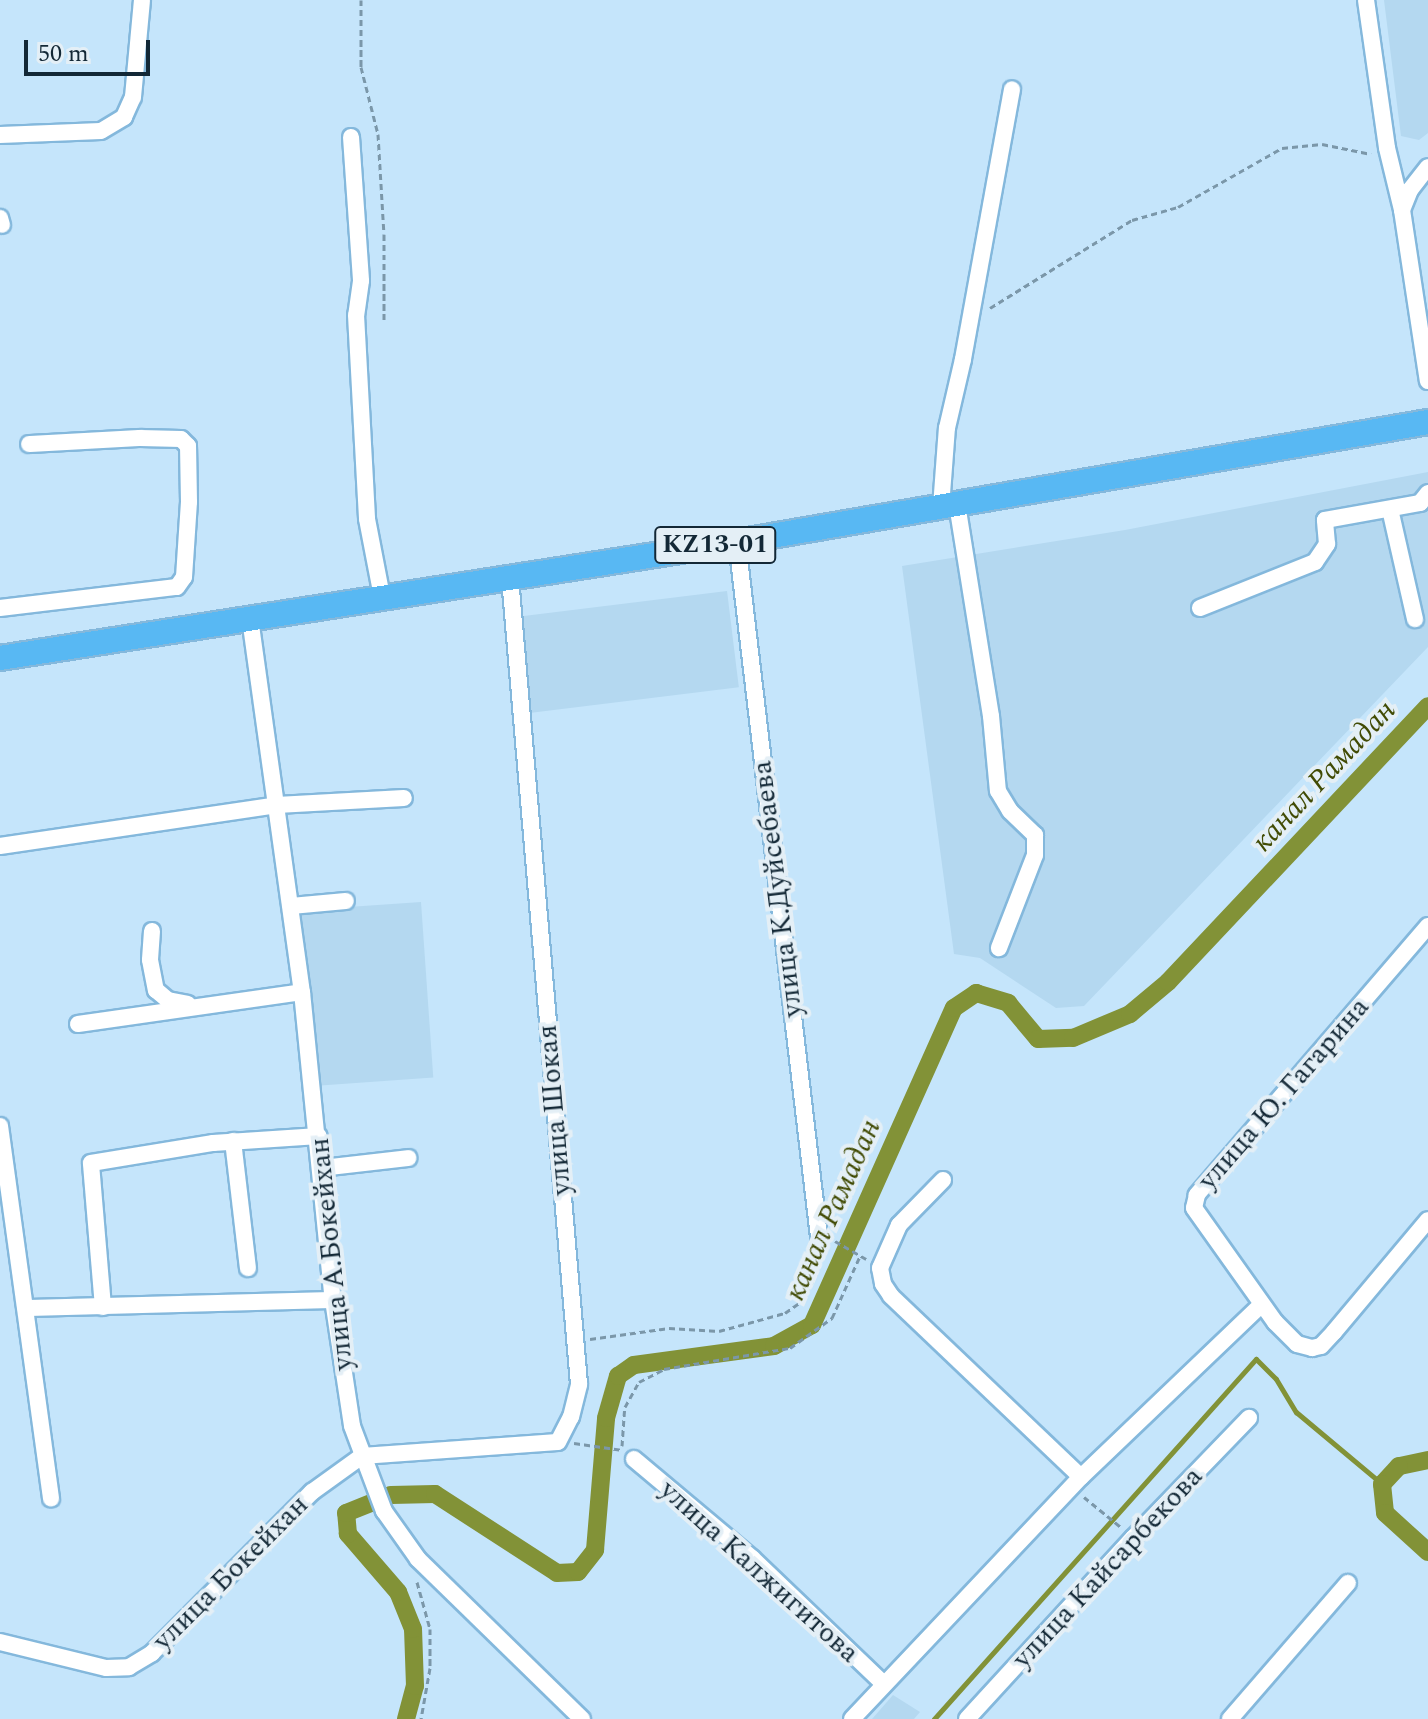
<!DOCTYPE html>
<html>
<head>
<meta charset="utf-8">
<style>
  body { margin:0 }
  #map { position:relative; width:1428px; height:1719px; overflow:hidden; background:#c5e5fb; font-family:Spectral,serif }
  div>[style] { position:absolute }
  .built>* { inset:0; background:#b4d8f0; transform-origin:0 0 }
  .stream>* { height:5px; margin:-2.5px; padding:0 2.5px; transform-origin:2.5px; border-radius:2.5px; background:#829237 }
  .canal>* { height:18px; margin:-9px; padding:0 9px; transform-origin:9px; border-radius:9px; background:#829237 }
  .path>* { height:3px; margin-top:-1.5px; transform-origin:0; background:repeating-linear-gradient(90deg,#7b97a9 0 6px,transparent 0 10px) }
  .roads { filter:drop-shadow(2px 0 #84b8dc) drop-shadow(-2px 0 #84b8dc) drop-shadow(0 2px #84b8dc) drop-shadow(0 -2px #84b8dc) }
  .minor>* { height:16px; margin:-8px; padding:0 8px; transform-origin:8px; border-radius:8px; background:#fff }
  .highway>* { height:24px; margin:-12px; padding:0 12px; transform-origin:12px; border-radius:12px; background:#58b8f3 }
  span { translate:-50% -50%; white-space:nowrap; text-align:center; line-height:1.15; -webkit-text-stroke:8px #e4eff6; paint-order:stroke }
  .shield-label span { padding:2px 6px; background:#e4eff6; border:2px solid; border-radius:6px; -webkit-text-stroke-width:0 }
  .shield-label { font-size:26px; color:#132836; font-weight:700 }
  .street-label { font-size:28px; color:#132836 }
  .water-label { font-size:30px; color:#414b04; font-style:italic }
  .scale { position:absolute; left:24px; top:40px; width:126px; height:36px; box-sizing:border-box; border:4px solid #132836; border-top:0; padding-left:10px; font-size:24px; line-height:28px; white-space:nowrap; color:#132836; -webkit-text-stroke:6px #e4eff6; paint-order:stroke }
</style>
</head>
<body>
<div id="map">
  <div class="built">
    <i style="clip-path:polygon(1384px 0,1428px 0,1428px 133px,1419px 140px,1401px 136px)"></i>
    <i style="clip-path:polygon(1428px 472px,1428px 647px,1084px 1006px,1056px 1008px,980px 958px,954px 954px,902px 566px,1125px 530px)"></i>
    <i style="left:727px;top:591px;width:97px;height:213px;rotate:83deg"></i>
    <i style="left:421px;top:902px;width:176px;height:120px;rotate:86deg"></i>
    <i style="clip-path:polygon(893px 1695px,920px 1712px,914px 1719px,872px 1719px)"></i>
  </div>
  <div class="stream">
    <i style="left:934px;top:1719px;width:483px;rotate:-48.2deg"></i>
    <i style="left:1256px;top:1359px;width:28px;rotate:45deg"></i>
    <i style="left:1276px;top:1379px;width:39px;rotate:59deg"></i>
    <i style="left:1296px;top:1412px;width:112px;rotate:39.9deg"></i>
  </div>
  <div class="canal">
    <i style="left:1428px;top:1460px;width:30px;rotate:168deg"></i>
    <i style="left:1399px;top:1466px;width:25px;rotate:133deg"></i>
    <i style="left:1382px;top:1484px;width:29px;rotate:84deg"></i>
    <i style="left:1385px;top:1513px;width:58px;rotate:42.2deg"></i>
    <i style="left:406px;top:1719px;width:34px;rotate:-75deg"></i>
    <i style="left:415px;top:1686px;width:57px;rotate:-92deg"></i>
    <i style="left:413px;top:1629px;width:40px;rotate:-112deg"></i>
    <i style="left:398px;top:1592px;width:77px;rotate:-130.8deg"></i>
    <i style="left:348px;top:1534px;width:21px;rotate:-95deg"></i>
    <i style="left:346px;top:1513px;width:48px;rotate:-21.8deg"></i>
    <i style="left:391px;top:1495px;width:44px;rotate:-1.3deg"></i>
    <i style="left:435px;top:1494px;width:145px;rotate:32.9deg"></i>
    <i style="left:557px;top:1573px;width:21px;rotate:-3deg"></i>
    <i style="left:578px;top:1572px;width:28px;rotate:-52deg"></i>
    <i style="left:595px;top:1550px;width:132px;rotate:-85.2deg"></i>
    <i style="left:606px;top:1418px;width:44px;rotate:-74.1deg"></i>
    <i style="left:618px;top:1376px;width:19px;rotate:-35deg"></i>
    <i style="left:634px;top:1365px;width:141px;rotate:-7.7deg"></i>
    <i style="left:774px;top:1346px;width:43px;rotate:-28.9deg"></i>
    <i style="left:812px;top:1325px;width:347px;rotate:-65.9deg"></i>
    <i style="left:954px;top:1008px;width:27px;rotate:-34deg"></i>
    <i style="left:976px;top:993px;width:34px;rotate:17deg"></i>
    <i style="left:1008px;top:1003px;width:47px;rotate:50.2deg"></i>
    <i style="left:1038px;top:1039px;width:35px;rotate:-2deg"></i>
    <i style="left:1073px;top:1038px;width:62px;rotate:-22.8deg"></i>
    <i style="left:1130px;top:1014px;width:50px;rotate:-40.1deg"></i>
    <i style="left:1168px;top:982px;width:379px;rotate:-46.7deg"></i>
  </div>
  <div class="path">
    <i style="left:361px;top:0;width:67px;rotate:90deg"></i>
    <i style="left:361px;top:67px;width:69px;rotate:75.8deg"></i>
    <i style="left:378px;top:134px;width:100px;rotate:86.6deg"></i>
    <i style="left:384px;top:234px;width:86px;rotate:90deg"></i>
    <i style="left:990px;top:308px;width:167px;rotate:-31.8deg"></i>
    <i style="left:1132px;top:220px;width:48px;rotate:-15.8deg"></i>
    <i style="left:1178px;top:207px;width:120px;rotate:-29.6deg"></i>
    <i style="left:1282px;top:148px;width:40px;rotate:-5.7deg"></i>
    <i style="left:1322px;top:144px;width:50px;rotate:11.5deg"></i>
    <i style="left:835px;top:1241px;width:36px;rotate:30deg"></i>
    <i style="left:590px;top:1339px;width:80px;rotate:-7.9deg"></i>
    <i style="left:669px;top:1328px;width:50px;rotate:3.4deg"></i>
    <i style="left:719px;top:1331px;width:68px;rotate:-15.3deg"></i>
    <i style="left:785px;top:1313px;width:19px;rotate:-35deg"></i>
    <i style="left:801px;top:1302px;width:31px;rotate:-61deg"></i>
    <i style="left:816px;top:1275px;width:24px;rotate:-85deg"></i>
    <i style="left:574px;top:1443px;width:49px;rotate:8.3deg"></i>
    <i style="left:622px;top:1446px;width:39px;rotate:-86deg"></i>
    <i style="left:625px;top:1407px;width:29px;rotate:-61deg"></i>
    <i style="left:639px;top:1382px;width:28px;rotate:-27deg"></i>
    <i style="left:664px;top:1369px;width:128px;rotate:-9.5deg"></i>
    <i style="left:790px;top:1348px;width:52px;rotate:-35.5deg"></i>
    <i style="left:832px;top:1318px;width:68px;rotate:-65.7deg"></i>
    <i style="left:1084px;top:1497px;width:49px;rotate:39.2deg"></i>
    <i style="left:417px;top:1582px;width:49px;rotate:74.5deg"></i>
    <i style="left:430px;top:1629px;width:39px;rotate:90deg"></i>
    <i style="left:430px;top:1668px;width:52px;rotate:100deg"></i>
  </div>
  <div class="roads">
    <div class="minor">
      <i style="left:1366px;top:0;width:149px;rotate:81.9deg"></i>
      <i style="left:1387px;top:148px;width:64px;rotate:76.4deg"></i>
      <i style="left:1402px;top:210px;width:173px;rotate:81.4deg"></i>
      <i style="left:0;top:135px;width:101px;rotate:-2.3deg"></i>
      <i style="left:101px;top:131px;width:27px;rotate:-31deg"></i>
      <i style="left:124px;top:117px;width:22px;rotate:-66deg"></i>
      <i style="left:133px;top:97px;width:97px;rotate:-84.7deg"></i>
      <i style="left:351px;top:137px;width:144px;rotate:86deg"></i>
      <i style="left:361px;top:281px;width:34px;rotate:98deg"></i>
      <i style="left:356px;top:315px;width:204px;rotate:86.9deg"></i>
      <i style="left:367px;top:519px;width:79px;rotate:79.1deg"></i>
      <i style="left:1402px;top:210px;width:22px;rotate:-68deg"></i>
      <i style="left:1410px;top:190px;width:29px;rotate:-52deg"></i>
      <i style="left:0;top:218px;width:7px;rotate:74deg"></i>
      <i style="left:957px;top:504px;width:215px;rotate:80.9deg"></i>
      <i style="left:991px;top:716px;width:75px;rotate:84.7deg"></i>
      <i style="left:998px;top:791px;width:23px;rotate:59deg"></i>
      <i style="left:1010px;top:811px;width:35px;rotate:44deg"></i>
      <i style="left:1035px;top:835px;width:20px;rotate:90deg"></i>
      <i style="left:1035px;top:855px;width:100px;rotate:111.2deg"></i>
      <i style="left:941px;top:507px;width:79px;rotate:-85.7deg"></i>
      <i style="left:947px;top:428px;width:71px;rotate:-76.9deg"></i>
      <i style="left:963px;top:359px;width:274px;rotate:-79.7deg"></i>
      <i style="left:1390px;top:509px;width:113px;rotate:77.2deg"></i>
      <i style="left:737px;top:542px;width:700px;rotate:83.27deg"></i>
      <i style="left:0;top:608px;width:178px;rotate:-6.8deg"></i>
      <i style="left:177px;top:587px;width:12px;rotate:-55deg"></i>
      <i style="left:184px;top:577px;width:75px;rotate:-86.2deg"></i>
      <i style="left:189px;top:502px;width:56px;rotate:-91deg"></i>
      <i style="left:188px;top:446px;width:10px;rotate:-135deg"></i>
      <i style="left:181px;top:439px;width:41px;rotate:-178.6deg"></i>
      <i style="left:140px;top:438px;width:111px;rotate:176.9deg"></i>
      <i style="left:1200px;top:608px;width:124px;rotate:-21.8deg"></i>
      <i style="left:1315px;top:562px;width:22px;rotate:-56deg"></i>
      <i style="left:1327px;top:544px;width:24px;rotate:-95deg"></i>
      <i style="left:1325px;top:520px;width:97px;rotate:-10.1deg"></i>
      <i style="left:1420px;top:503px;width:13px;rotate:-51deg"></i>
      <i style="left:250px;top:618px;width:378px;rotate:82.1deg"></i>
      <i style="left:302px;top:992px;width:310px;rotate:84.3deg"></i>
      <i style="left:333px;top:1300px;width:127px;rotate:81.4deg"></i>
      <i style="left:352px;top:1426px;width:91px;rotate:69.4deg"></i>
      <i style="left:384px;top:1511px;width:59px;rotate:54.7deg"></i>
      <i style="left:418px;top:1559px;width:229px;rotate:44.3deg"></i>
      <i style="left:0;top:846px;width:280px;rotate:-8.4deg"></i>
      <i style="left:277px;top:805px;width:127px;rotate:-3.2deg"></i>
      <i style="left:291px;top:906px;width:55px;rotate:-5.2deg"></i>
      <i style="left:1428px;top:926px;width:355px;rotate:130.7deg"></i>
      <i style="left:1197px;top:1195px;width:13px;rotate:103deg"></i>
      <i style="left:1194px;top:1208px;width:140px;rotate:54.6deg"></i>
      <i style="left:1275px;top:1322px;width:31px;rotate:45deg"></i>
      <i style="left:1297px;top:1344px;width:16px;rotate:15deg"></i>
      <i style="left:1312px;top:1348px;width:9px;rotate:-13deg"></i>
      <i style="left:1321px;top:1346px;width:19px;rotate:-47deg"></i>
      <i style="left:1334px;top:1332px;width:146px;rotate:-50deg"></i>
      <i style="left:152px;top:931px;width:29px;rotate:94deg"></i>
      <i style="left:150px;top:960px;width:31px;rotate:79deg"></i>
      <i style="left:156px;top:990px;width:16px;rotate:40deg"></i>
      <i style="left:168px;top:1000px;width:20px;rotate:11deg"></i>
      <i style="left:78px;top:1024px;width:226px;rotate:-8.1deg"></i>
      <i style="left:0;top:1126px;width:376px;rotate:82.2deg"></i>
      <i style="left:233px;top:1141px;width:128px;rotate:83.3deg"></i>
      <i style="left:322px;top:1168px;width:87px;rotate:-6.6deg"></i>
      <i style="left:943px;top:1180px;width:63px;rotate:134.4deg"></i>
      <i style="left:899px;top:1225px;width:47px;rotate:113.8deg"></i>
      <i style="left:880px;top:1268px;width:16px;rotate:79deg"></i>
      <i style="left:883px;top:1284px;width:14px;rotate:56deg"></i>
      <i style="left:891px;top:1296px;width:262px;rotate:43.6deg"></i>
      <i style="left:103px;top:1307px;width:144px;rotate:-94.8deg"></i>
      <i style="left:91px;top:1163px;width:124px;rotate:-9.3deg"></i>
      <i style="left:213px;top:1143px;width:106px;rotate:-3.8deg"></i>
      <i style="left:27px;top:1308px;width:306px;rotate:-1.5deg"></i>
      <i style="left:634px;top:1459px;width:154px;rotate:40deg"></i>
      <i style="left:752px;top:1558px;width:182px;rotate:43.7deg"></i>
      <i style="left:0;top:1642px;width:109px;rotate:13.8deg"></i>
      <i style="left:106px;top:1668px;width:23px;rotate:-2deg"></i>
      <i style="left:129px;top:1667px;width:27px;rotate:-31deg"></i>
      <i style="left:152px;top:1653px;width:227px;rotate:-45.2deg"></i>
      <i style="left:312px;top:1492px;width:62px;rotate:-35.8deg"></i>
      <i style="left:362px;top:1456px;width:196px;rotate:-4.1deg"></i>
      <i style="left:558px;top:1442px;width:28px;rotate:-63deg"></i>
      <i style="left:571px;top:1417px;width:34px;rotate:-76deg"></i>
      <i style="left:579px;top:1384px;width:809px;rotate:-94.89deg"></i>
      <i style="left:852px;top:1719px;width:333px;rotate:-46.6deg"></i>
      <i style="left:1081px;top:1477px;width:250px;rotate:-43.7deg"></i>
      <i style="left:967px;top:1719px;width:246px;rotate:-47.5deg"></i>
      <i style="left:1133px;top:1538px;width:167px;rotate:-46deg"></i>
      <i style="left:1230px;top:1719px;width:180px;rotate:-49.1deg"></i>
    </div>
    <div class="highway">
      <i style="left:0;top:658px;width:746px;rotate:-8.94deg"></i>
      <i style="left:737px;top:542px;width:701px;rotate:-9.85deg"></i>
    </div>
  </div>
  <div class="shield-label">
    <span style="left:715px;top:545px">KZ13-01</span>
  </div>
  <div class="street-label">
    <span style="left:778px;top:889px;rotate:-97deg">улица К.Дуйсебаева</span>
    <span style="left:1284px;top:1094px;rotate:-49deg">улица Ю. Гагарина</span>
    <span style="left:555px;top:1110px;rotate:-95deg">улица Шокая</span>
    <span style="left:332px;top:1254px;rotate:-96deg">улица А.Бокейхан</span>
    <span style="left:1108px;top:1568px;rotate:-47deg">улица Кайсарбекова</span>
    <span style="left:759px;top:1572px;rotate:42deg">улица Калжигитова</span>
    <span style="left:231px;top:1573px;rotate:-45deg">улица Бокейхан</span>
  </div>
  <div class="water-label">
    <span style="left:1324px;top:776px;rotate:-47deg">канал Рамадан</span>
    <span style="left:833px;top:1210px;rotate:-66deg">канал Рамадан</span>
  </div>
  <div class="scale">50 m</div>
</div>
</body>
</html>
